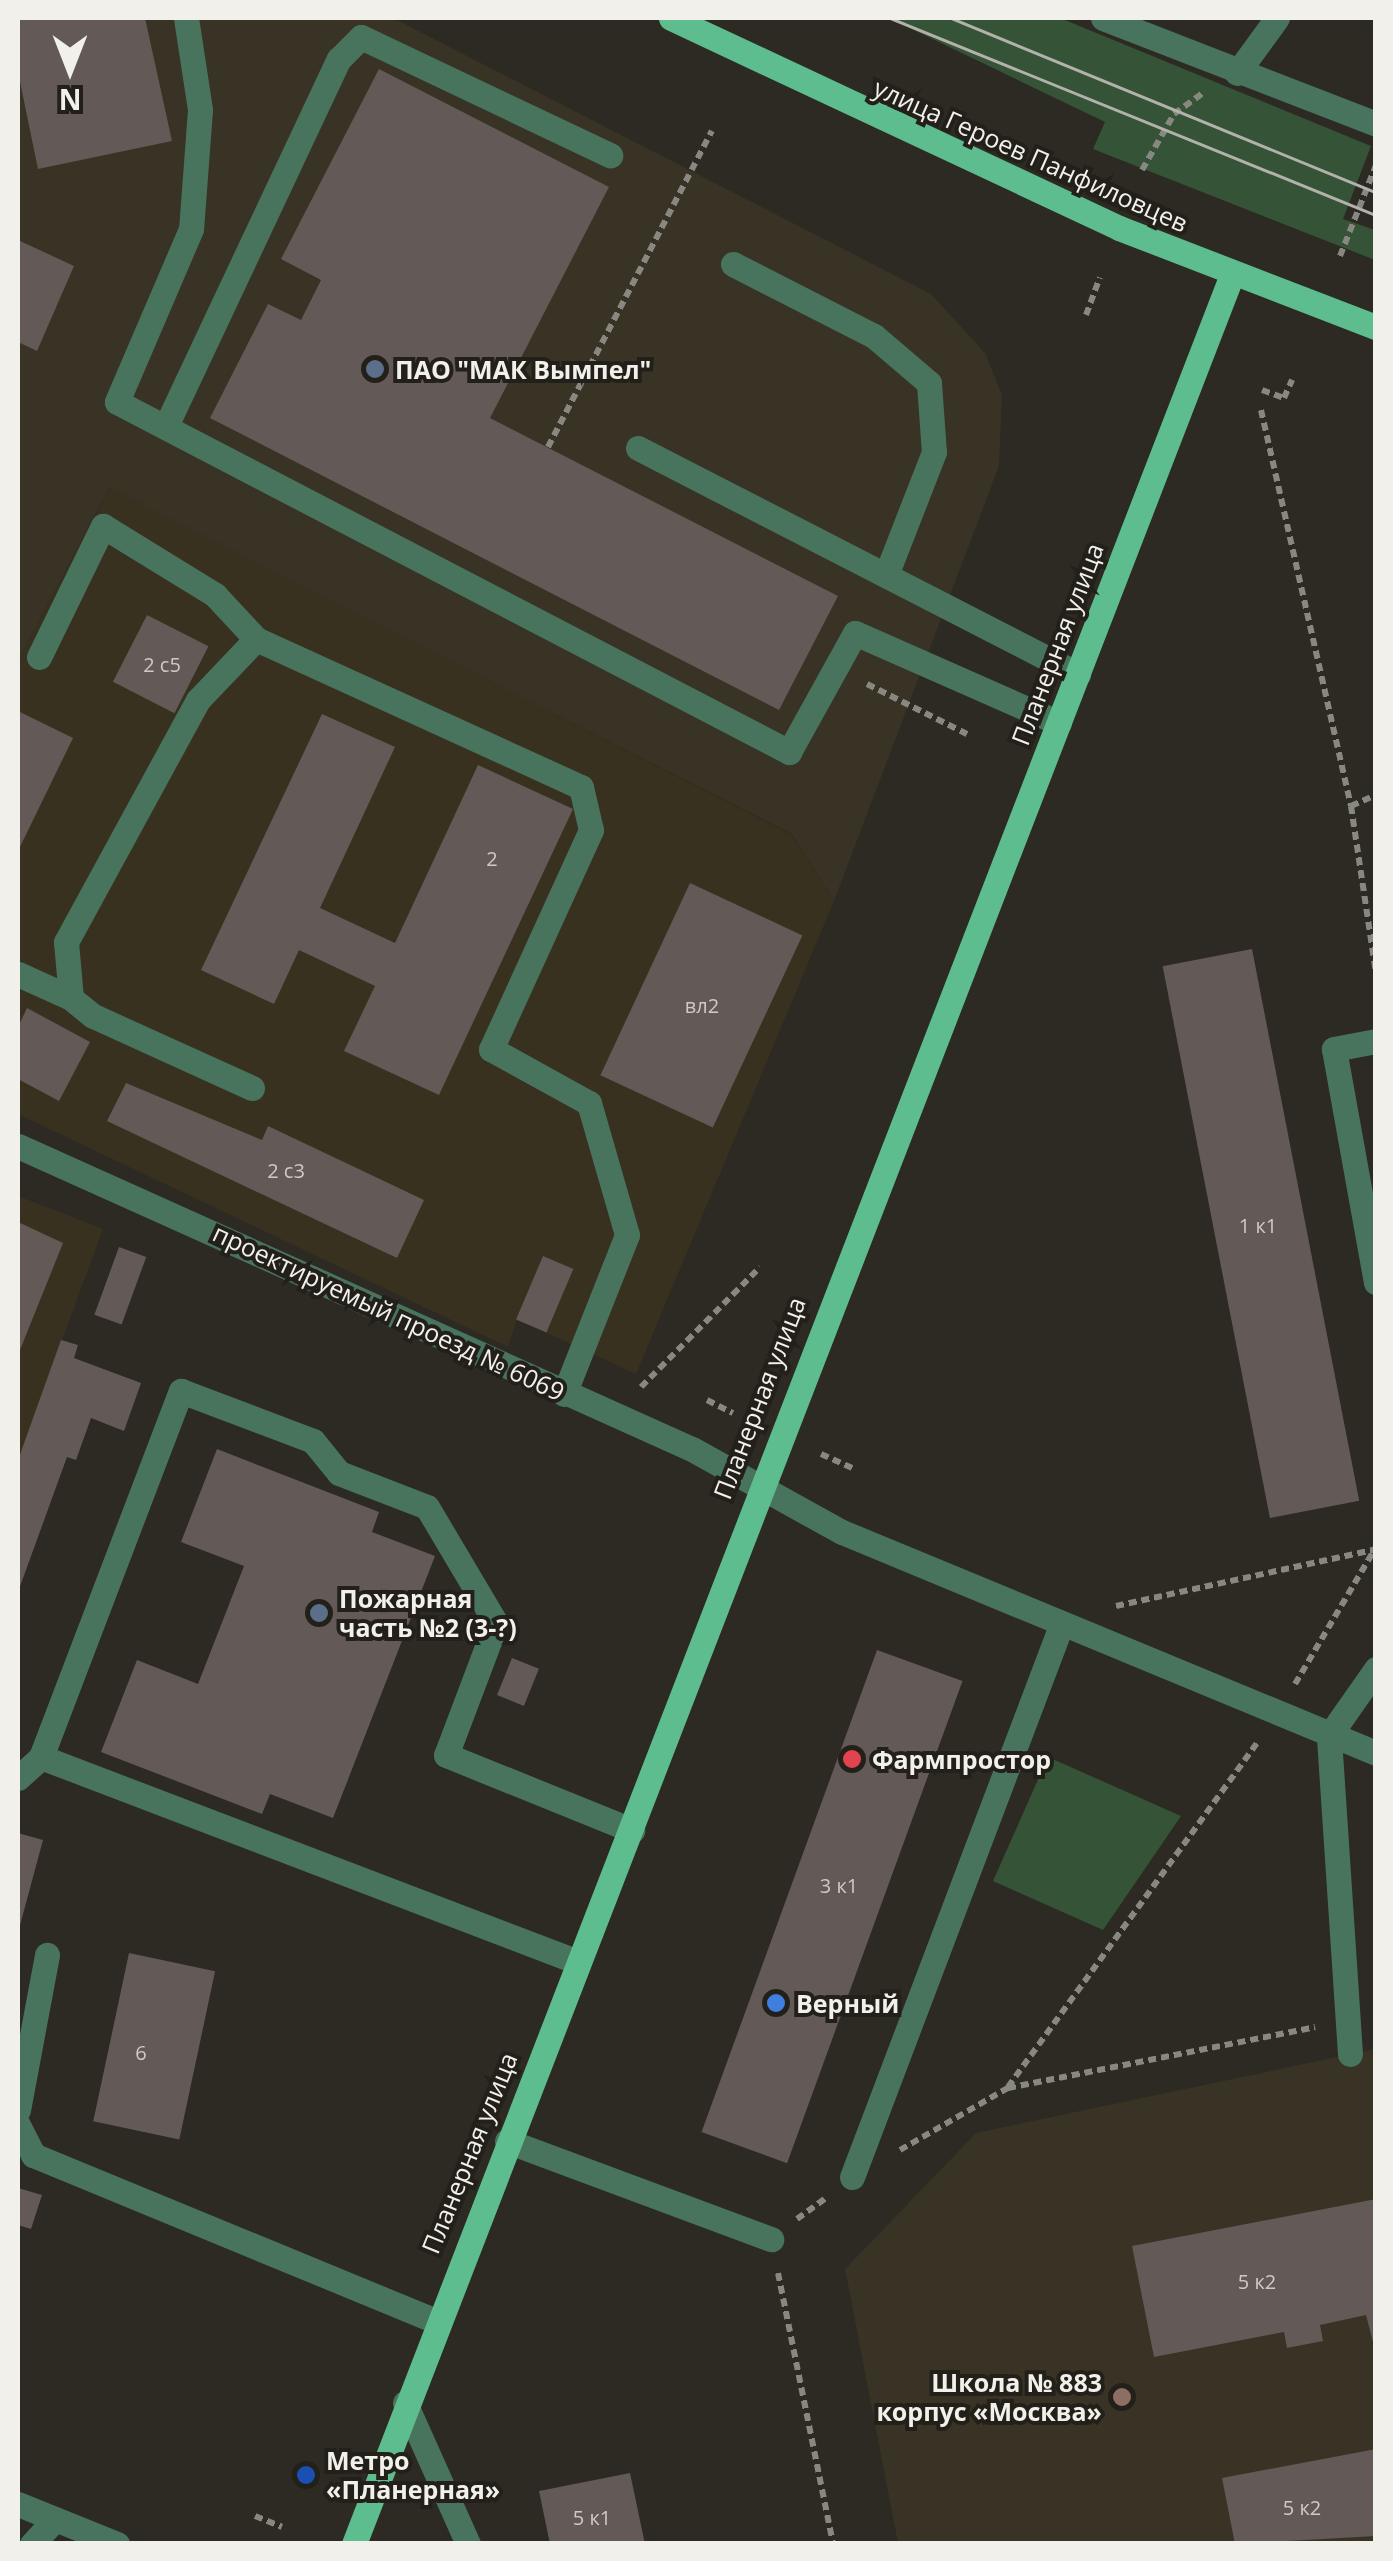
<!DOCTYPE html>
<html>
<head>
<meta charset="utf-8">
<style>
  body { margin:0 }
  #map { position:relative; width:1393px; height:2561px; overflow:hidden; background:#2c2a22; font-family:"Open Sans",sans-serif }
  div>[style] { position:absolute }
  .built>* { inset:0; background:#383325 }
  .industrial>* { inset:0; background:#393120 }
  .green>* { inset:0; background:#355337 }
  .building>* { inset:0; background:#635956; transform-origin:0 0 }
  .path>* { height:6px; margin-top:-3px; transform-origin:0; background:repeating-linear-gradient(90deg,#888780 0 8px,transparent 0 13px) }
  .minor>* { height:25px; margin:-12.5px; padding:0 12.5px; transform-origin:12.5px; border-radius:12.5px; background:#48745d }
  .major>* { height:25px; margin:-12.5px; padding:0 12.5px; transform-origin:12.5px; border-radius:12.5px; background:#5dbd8f }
  .tram>* { height:2.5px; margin:-1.25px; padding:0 1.25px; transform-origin:1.25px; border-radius:1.25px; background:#b3b1ab }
  .dots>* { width:28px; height:28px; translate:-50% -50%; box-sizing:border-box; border:5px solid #232019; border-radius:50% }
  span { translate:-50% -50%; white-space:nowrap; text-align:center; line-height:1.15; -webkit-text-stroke:8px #232019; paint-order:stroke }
  .number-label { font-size:20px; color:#cecac6 }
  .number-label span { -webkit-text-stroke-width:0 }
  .street-label { font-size:25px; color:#f1f0eb }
  .poi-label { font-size:25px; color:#f1f0eb; font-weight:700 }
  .left { translate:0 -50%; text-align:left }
  .right { translate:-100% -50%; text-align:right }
  .frame { position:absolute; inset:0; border:20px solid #f1f0eb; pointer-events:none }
  .north { position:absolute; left:20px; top:20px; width:100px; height:100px; -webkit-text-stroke:8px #232019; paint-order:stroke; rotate:180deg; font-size:28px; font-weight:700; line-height:40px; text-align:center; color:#f1f0eb }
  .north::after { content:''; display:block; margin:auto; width:35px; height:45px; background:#f1f0eb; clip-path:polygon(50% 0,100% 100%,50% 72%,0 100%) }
</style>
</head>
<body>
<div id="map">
  <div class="built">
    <i style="clip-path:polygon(18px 18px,393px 18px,931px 294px,985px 353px,1002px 395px,999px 466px,834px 901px,792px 834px,109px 488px,18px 661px)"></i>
    <i style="clip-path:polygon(1375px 2049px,1375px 2543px,898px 2543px,845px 2269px,976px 2133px)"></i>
  </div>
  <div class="industrial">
    <i style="clip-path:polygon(110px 487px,792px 835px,834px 901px,636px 1374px,517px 1319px,508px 1347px,18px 1114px,18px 661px)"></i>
    <i style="clip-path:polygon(18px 1196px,103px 1229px,18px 1460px)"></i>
  </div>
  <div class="green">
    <i style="clip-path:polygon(889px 18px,1060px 18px,1371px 146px,1343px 219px,1375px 230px,1375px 260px,1093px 149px,1105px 122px)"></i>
    <i style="clip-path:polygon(1048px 1757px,1181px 1816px,1103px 1930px,993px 1881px)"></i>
  </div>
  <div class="building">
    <i style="clip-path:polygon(18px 18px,145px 18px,172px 141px,38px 169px,18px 72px)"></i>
    <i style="clip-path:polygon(379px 69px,609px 187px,490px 418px,838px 596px,779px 710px,210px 418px,268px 304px,301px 320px,321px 280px,281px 259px)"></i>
    <i style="clip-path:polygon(18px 240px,74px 266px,37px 351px,18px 342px)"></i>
    <i style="left:147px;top:615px;width:69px;height:75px;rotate:27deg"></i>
    <i style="clip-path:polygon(18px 711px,73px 738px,18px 851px)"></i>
    <i style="clip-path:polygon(322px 714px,395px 747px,320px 908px,395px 943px,478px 765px,573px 809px,439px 1095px,344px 1051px,375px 986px,299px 950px,274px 1004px,201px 970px)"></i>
    <i style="left:690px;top:883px;width:124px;height:212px;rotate:25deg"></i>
    <i style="left:1252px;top:949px;width:562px;height:91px;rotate:79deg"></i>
    <i style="clip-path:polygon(27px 1008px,90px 1042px,59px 1101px,18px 1079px,18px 1027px)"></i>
    <i style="clip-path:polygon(126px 1083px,262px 1140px,268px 1126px,424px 1200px,397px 1258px,107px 1121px)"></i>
    <i style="clip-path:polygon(18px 1222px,63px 1243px,18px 1355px)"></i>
    <i style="left:119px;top:1247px;width:29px;height:72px;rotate:20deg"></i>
    <i style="left:543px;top:1256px;width:33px;height:69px;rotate:23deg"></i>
    <i style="clip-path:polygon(61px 1340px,78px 1345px,74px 1358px,141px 1383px,124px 1431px,91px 1418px,76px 1460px,67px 1457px,18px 1592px,18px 1460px)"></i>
    <i style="clip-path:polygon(217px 1449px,379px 1512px,372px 1532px,435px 1556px,333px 1818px,270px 1794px,262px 1814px,101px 1752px,137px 1660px,198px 1684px,244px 1566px,181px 1542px)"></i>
    <i style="left:877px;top:1650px;width:91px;height:513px;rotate:20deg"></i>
    <i style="left:512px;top:1658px;width:29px;height:40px;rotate:22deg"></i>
    <i style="clip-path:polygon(18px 1833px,43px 1840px,19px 1929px,18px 1929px)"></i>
    <i style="left:129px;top:1953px;width:88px;height:172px;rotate:12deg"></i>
    <i style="clip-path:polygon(18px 2188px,42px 2195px,31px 2229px,18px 2225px)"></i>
    <i style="clip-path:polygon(1376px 2199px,1376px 2354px,1366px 2315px,1320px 2325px,1323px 2341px,1287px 2348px,1284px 2332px,1154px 2357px,1132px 2246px)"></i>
    <i style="clip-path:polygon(1376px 2449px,1376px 2536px,1235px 2544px,1222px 2478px)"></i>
    <i style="clip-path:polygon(630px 2473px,645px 2544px,550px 2544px,539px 2491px)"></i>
  </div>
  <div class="path">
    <i style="left:1142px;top:170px;width:64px;rotate:-60.3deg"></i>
    <i style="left:1174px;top:114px;width:37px;rotate:-36deg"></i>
    <i style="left:1340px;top:256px;width:98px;rotate:-68.4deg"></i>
    <i style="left:1086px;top:315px;width:40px;rotate:-69.8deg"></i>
    <i style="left:1262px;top:390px;width:23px;rotate:20deg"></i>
    <i style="left:1284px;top:398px;width:20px;rotate:-66deg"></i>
    <i style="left:1261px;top:410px;width:406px;rotate:77.2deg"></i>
    <i style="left:1351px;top:806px;width:170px;rotate:81.5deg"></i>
    <i style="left:548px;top:447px;width:356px;rotate:-62.6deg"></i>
    <i style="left:867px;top:684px;width:114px;rotate:26.6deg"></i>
    <i style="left:1351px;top:806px;width:27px;rotate:-24deg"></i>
    <i style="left:641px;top:1387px;width:169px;rotate:-45.2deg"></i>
    <i style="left:707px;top:1400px;width:29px;rotate:27deg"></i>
    <i style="left:821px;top:1454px;width:36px;rotate:24deg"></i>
    <i style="left:1116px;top:1606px;width:263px;rotate:-12.3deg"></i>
    <i style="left:1295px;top:1684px;width:159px;rotate:-59.4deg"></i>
    <i style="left:1008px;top:2087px;width:428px;rotate:-54.1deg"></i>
    <i style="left:900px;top:2150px;width:125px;rotate:-29.9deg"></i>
    <i style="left:1008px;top:2088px;width:313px;rotate:-11.2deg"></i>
    <i style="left:797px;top:2219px;width:37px;rotate:-36deg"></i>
    <i style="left:778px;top:2273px;width:277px;rotate:78.5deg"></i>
    <i style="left:255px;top:2516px;width:29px;rotate:22deg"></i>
  </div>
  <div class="minor">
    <i style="left:186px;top:18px;width:93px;rotate:81.3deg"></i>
    <i style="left:200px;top:110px;width:119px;rotate:94.3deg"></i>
    <i style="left:191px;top:229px;width:188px;rotate:113.2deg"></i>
    <i style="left:117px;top:402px;width:758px;rotate:27.51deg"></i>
    <i style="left:789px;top:752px;width:136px;rotate:-61deg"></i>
    <i style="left:855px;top:633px;width:223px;rotate:23.8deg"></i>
    <i style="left:1103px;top:18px;width:293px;rotate:21.2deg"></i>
    <i style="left:1237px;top:73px;width:68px;rotate:-54deg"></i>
    <i style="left:733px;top:264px;width:158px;rotate:27.1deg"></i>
    <i style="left:874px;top:336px;width:72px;rotate:40.5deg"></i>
    <i style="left:929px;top:383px;width:69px;rotate:85.9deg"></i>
    <i style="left:934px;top:452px;width:132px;rotate:111.3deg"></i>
    <i style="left:166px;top:426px;width:406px;rotate:-64.8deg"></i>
    <i style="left:339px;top:59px;width:31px;rotate:-45deg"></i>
    <i style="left:361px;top:37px;width:276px;rotate:25.4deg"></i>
    <i style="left:638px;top:448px;width:495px;rotate:27.2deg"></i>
    <i style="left:39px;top:657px;width:146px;rotate:-64deg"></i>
    <i style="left:103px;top:526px;width:132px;rotate:31.6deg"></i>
    <i style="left:215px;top:595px;width:60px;rotate:47deg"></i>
    <i style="left:18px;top:974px;width:58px;rotate:24.4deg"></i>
    <i style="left:1376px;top:1041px;width:43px;rotate:169.2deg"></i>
    <i style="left:1334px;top:1049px;width:237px;rotate:79.8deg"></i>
    <i style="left:252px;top:1088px;width:175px;rotate:-155.6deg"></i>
    <i style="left:93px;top:1016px;width:28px;rotate:-141deg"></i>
    <i style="left:71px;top:998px;width:56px;rotate:-95.1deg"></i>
    <i style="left:66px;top:942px;width:276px;rotate:-61.4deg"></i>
    <i style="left:198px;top:700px;width:84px;rotate:-46.4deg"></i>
    <i style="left:256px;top:639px;width:357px;rotate:24.5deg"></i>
    <i style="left:581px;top:787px;width:44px;rotate:76.9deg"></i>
    <i style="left:591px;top:830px;width:241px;rotate:114.5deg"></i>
    <i style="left:491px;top:1049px;width:112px;rotate:28.9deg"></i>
    <i style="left:589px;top:1103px;width:137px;rotate:73.9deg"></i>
    <i style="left:627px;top:1235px;width:171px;rotate:111.6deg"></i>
    <i style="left:18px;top:1146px;width:739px;rotate:24.21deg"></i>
    <i style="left:692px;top:1449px;width:171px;rotate:29deg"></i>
    <i style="left:842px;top:1532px;width:578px;rotate:22.48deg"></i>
    <i style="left:18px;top:1778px;width:31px;rotate:-42deg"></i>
    <i style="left:578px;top:1962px;width:575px;rotate:-159.11deg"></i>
    <i style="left:41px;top:1757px;width:392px;rotate:-69.1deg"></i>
    <i style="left:181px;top:1391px;width:141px;rotate:20.7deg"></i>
    <i style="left:313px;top:1441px;width:41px;rotate:50.9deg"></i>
    <i style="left:339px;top:1473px;width:94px;rotate:21.1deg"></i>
    <i style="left:427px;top:1507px;width:135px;rotate:59.3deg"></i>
    <i style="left:496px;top:1623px;width:141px;rotate:110.7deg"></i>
    <i style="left:446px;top:1755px;width:201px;rotate:22deg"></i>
    <i style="left:1350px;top:2054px;width:319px;rotate:-93.8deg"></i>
    <i style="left:1329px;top:1736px;width:82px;rotate:-55deg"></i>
    <i style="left:18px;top:2110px;width:158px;rotate:-79.4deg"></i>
    <i style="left:18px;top:2125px;width:34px;rotate:63deg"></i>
    <i style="left:33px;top:2155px;width:434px;rotate:22.4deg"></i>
    <i style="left:507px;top:2141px;width:282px;rotate:20.4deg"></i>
    <i style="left:852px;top:2177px;width:592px;rotate:-69.24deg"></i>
    <i style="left:405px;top:2403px;width:154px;rotate:65.9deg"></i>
    <i style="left:18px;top:2504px;width:107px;rotate:22deg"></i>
    <i style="left:32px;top:2544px;width:34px;rotate:-47deg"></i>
  </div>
  <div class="major">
    <i style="left:671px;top:18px;width:495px;rotate:25.1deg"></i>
    <i style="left:1119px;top:228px;width:275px;rotate:21.1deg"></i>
    <i style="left:354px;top:2544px;width:2431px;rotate:-68.85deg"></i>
  </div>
  <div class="tram">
    <i style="left:890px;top:18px;width:524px;rotate:22.07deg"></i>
    <i style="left:951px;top:18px;width:459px;rotate:22.3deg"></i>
  </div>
  <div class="dots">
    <i style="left:375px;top:369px;background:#5c6f8a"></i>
    <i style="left:319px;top:1613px;background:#5c6f8a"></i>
    <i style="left:852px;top:1759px;background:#e0444e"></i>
    <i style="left:776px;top:2003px;background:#3f7fe0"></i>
    <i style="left:1122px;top:2397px;background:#8d6e63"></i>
    <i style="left:306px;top:2475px;background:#1a4fb4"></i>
  </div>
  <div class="number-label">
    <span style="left:162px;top:664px">2 с5</span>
    <span style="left:492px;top:858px">2</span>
    <span style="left:702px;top:1005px">вл2</span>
    <span style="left:286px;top:1170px">2 с3</span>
    <span style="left:1258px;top:1225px">1 к1</span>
    <span style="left:839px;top:1885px">3 к1</span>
    <span style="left:141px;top:2052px">6</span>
    <span style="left:1257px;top:2281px">5 к2</span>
    <span style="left:1302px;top:2507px">5 к2</span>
    <span style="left:592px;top:2517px">5 к1</span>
  </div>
  <div class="street-label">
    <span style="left:1031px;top:155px;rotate:24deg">улица Героев Панфиловцев</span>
    <span style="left:1057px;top:644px;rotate:-69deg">Планерная улица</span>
    <span style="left:389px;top:1312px;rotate:25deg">проектируемый проезд № 6069</span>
    <span style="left:759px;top:1398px;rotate:-69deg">Планерная улица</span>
    <span style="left:469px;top:2153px;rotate:-68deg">Планерная улица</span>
  </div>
  <div class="poi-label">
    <span class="left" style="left:395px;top:369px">ПАО "МАК Вымпел"</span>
    <span class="left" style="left:339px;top:1613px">Пожарная<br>часть №2 (3-?)</span>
    <span class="left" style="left:872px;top:1759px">Фармпростор</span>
    <span class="left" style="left:796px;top:2003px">Верный</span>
    <span class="right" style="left:1102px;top:2397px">Школа № 883<br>корпус «Москва»</span>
    <span class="left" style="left:326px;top:2475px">Метро<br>«Планерная»</span>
  </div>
  <div class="frame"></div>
  <div class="north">N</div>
</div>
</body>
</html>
